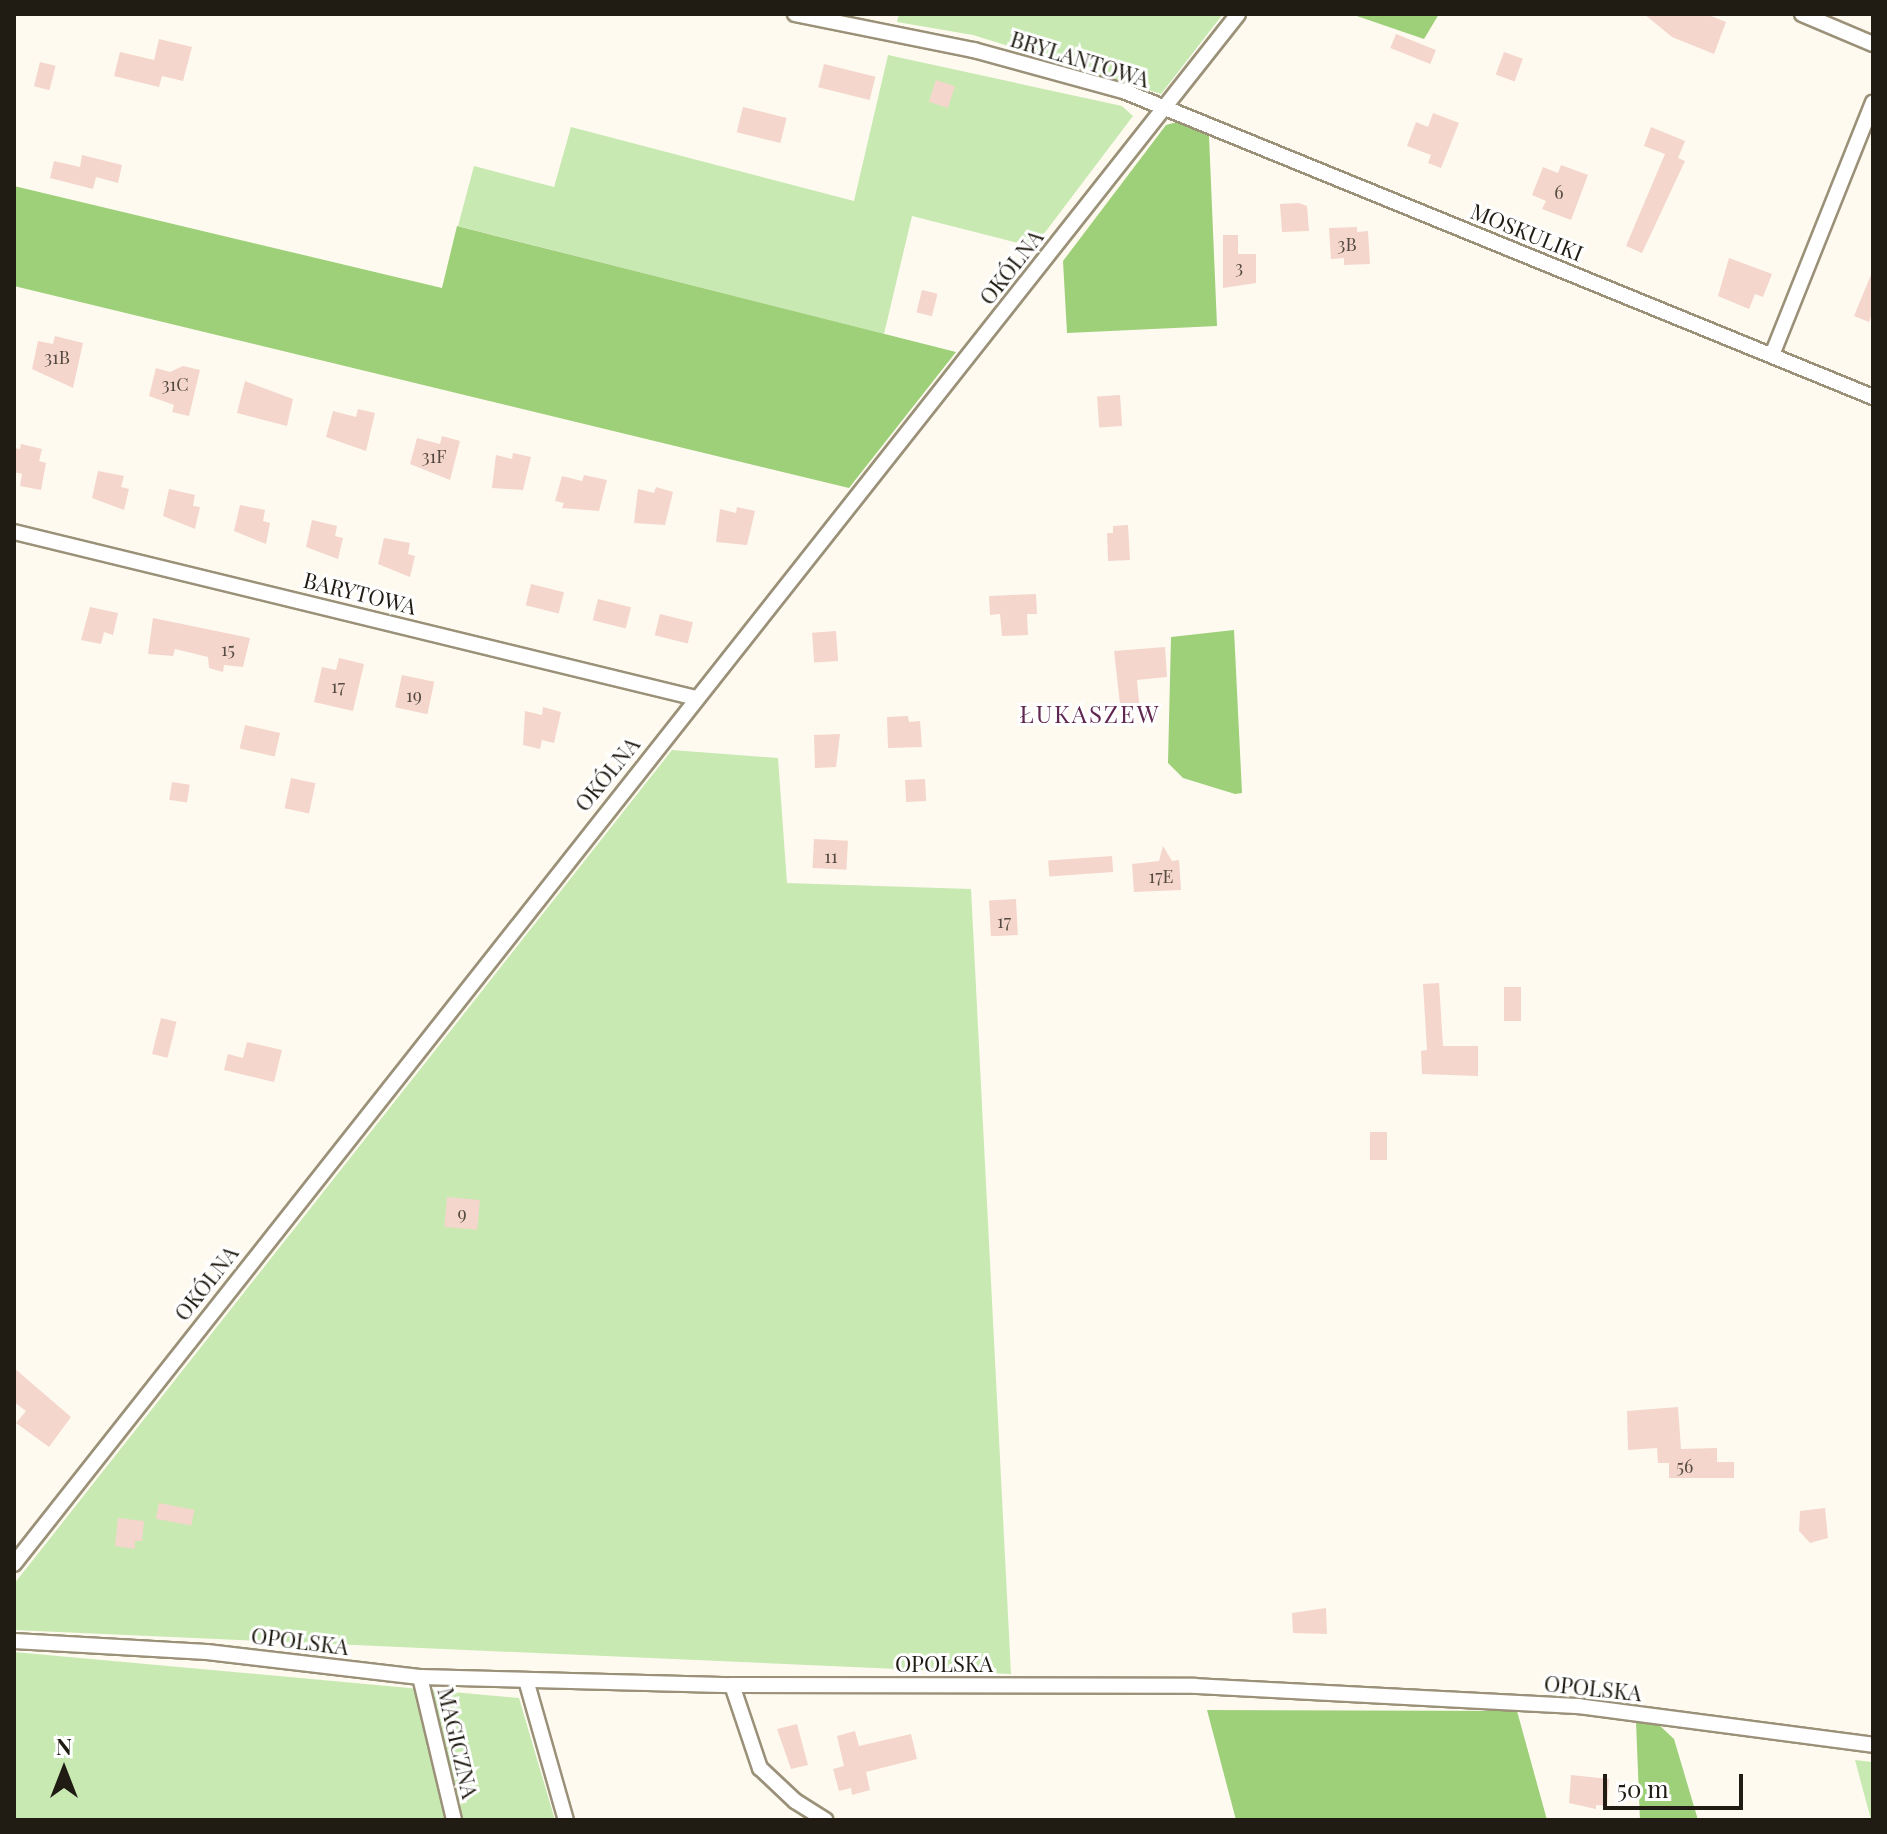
<!DOCTYPE html>
<html>
<head>
<meta charset="utf-8">
<style>
  body { margin:0 }
  #map { position:relative; width:1887px; height:1834px; overflow:hidden; background:#fefaf0; font-family:"Playfair Display",serif }
  div>[style] { position:absolute }
  .green>* { inset:0; background:#c9e9b3 }
  .forest>* { inset:0; background:#9ecf79 }
  .building>* { inset:0; background:#f4d6cc; transform-origin:0 0 }
  .roads { filter:drop-shadow(2px 0 #9b9179) drop-shadow(-2px 0 #9b9179) drop-shadow(0 2px #9b9179) drop-shadow(0 -2px #9b9179) }
  .street>* { height:14px; margin:-7px; padding:0 7px; transform-origin:7px; border-radius:7px; background:#fff }
  span { translate:-50% -50%; white-space:nowrap; text-align:center; line-height:1.15; -webkit-text-stroke:6px #fff; paint-order:stroke }
  .number-label { font-size:18px; color:#554a41 }
  .number-label span { -webkit-text-stroke-width:0 }
  .street-label { font-size:22px; color:#201c13 }
  .neighbourhood-label { font-size:24px; color:#602750; letter-spacing:2px }
  .frame { position:absolute; inset:0; border:16px solid #201c13; pointer-events:none }
  .north { position:absolute; left:24px; top:1730px; width:80px; height:80px; -webkit-text-stroke:6px #fff; paint-order:stroke; rotate:0deg; font-size:22px; font-weight:700; line-height:32px; text-align:center; color:#201c13 }
  .north::after { content:''; display:block; margin:auto; width:28px; height:36px; background:#201c13; clip-path:polygon(50% 0,100% 100%,50% 72%,0 100%) }
  .scale { position:absolute; left:1603px; top:1774px; width:140px; height:36px; box-sizing:border-box; border:4px solid #201c13; border-top:0; padding-left:10px; font-size:24px; line-height:28px; white-space:nowrap; color:#201c13; -webkit-text-stroke:6px #fff; paint-order:stroke }
</style>
</head>
<body>
<div id="map">
  <div class="green">
    <i style="clip-path:polygon(899px 14px,1223px 14px,1161px 94px,973px 35px,897px 22px)"></i>
    <i style="clip-path:polygon(888px 55px,1122px 106px,1133px 116px,1034px 247px,912px 216px,884px 334px,458px 226px,474px 166px,554px 187px,571px 127px,854px 201px)"></i>
    <i style="clip-path:polygon(672px 750px,778px 758px,787px 883px,971px 889px,1011px 1674px,14px 1630px,14px 1584px)"></i>
    <i style="clip-path:polygon(14px 1652px,519px 1698px,555px 1820px,14px 1820px)"></i>
    <i style="clip-path:polygon(1855px 1760px,1872px 1762px,1873px 1820px,1871px 1820px)"></i>
  </div>
  <div class="forest">
    <i style="clip-path:polygon(1351px 14px,1439px 14px,1424px 39px)"></i>
    <i style="clip-path:polygon(1177px 122px,1209px 136px,1217px 326px,1067px 333px,1063px 261px,1166px 125px)"></i>
    <i style="clip-path:polygon(14px 186px,442px 288px,457px 226px,956px 352px,849px 488px,14px 286px)"></i>
    <i style="clip-path:polygon(1234px 630px,1242px 793px,1235px 794px,1183px 778px,1168px 763px,1171px 637px)"></i>
    <i style="clip-path:polygon(1207px 1710px,1517px 1711px,1547px 1820px,1236px 1820px)"></i>
    <i style="clip-path:polygon(1636px 1722px,1659px 1725px,1674px 1739px,1698px 1820px,1640px 1820px)"></i>
  </div>
  <div class="building">
    <i style="clip-path:polygon(1644px 14px,1706px 14px,1726px 22px,1714px 54px,1672px 37px)"></i>
    <i style="left:1396px;top:34px;width:43px;height:15px;rotate:22deg"></i>
    <i style="clip-path:polygon(159px 39px,192px 47px,183px 81px,162px 76px,159px 87px,114px 76px,120px 52px,154px 60px)"></i>
    <i style="left:1504px;top:52px;width:20px;height:24px;rotate:20deg"></i>
    <i style="left:40px;top:62px;width:16px;height:25px;rotate:14deg"></i>
    <i style="left:824px;top:64px;width:53px;height:24px;rotate:14deg"></i>
    <i style="left:936px;top:80px;width:20px;height:23px;rotate:18deg"></i>
    <i style="left:743px;top:107px;width:45px;height:26px;rotate:14deg"></i>
    <i style="clip-path:polygon(1433px 113px,1459px 123px,1441px 168px,1428px 163px,1431px 155px,1407px 146px,1416px 122px,1428px 127px)"></i>
    <i style="clip-path:polygon(1651px 127px,1685px 141px,1678px 158px,1685px 161px,1642px 253px,1626px 246px,1665px 154px,1644px 146px)"></i>
    <i style="clip-path:polygon(82px 155px,122px 165px,118px 183px,96px 177px,93px 189px,50px 178px,54px 161px,80px 167px)"></i>
    <i style="clip-path:polygon(1561px 165px,1588px 175px,1571px 220px,1542px 209px,1546px 201px,1532px 195px,1543px 167px,1558px 173px)"></i>
    <i style="clip-path:polygon(1299px 203px,1307px 206px,1309px 231px,1282px 232px,1280px 204px)"></i>
    <i style="clip-path:polygon(1357px 227px,1357px 232px,1368px 231px,1370px 264px,1344px 265px,1344px 258px,1331px 259px,1329px 228px)"></i>
    <i style="clip-path:polygon(1223px 235px,1238px 235px,1238px 254px,1256px 254px,1256px 283px,1223px 288px)"></i>
    <i style="clip-path:polygon(1729px 258px,1772px 274px,1763px 297px,1755px 294px,1749px 309px,1718px 296px)"></i>
    <i style="clip-path:polygon(1873px 270px,1873px 312px,1869px 322px,1854px 316px)"></i>
    <i style="left:922px;top:290px;width:16px;height:23px;rotate:14deg"></i>
    <i style="clip-path:polygon(55px 336px,83px 343px,73px 388px,32px 369px,38px 341px,53px 344px)"></i>
    <i style="clip-path:polygon(183px 366px,200px 370px,189px 416px,172px 412px,174px 405px,149px 396px,156px 368px,170px 372px)"></i>
    <i style="clip-path:polygon(245px 381px,293px 399px,287px 426px,237px 413px)"></i>
    <i style="left:1120px;top:395px;width:31px;height:23px;rotate:86deg"></i>
    <i style="clip-path:polygon(358px 409px,375px 413px,366px 451px,326px 437px,333px 411px,356px 417px)"></i>
    <i style="clip-path:polygon(442px 436px,460px 441px,450px 480px,410px 464px,417px 438px,440px 444px)"></i>
    <i style="clip-path:polygon(21px 444px,42px 449px,39px 461px,46px 463px,41px 490px,20px 486px,22px 474px,14px 472px,14px 448px,20px 449px)"></i>
    <i style="clip-path:polygon(513px 453px,531px 457px,523px 490px,492px 488px,496px 455px,512px 459px)"></i>
    <i style="clip-path:polygon(98px 471px,124px 476px,121px 487px,129px 489px,124px 510px,92px 498px)"></i>
    <i style="clip-path:polygon(584px 475px,607px 480px,599px 511px,562px 508px,564px 503px,555px 501px,562px 476px,582px 481px)"></i>
    <i style="clip-path:polygon(656px 487px,673px 492px,665px 525px,634px 523px,638px 489px,654px 493px)"></i>
    <i style="clip-path:polygon(169px 489px,195px 495px,193px 506px,200px 507px,195px 529px,163px 516px)"></i>
    <i style="clip-path:polygon(240px 505px,265px 510px,263px 521px,270px 523px,266px 544px,234px 531px)"></i>
    <i style="clip-path:polygon(737px 507px,755px 511px,747px 545px,716px 542px,720px 509px,736px 513px)"></i>
    <i style="clip-path:polygon(312px 520px,337px 526px,335px 536px,343px 538px,338px 559px,306px 547px)"></i>
    <i style="clip-path:polygon(1128px 525px,1130px 560px,1108px 561px,1107px 533px,1113px 533px,1113px 526px)"></i>
    <i style="clip-path:polygon(384px 538px,410px 543px,408px 554px,415px 556px,410px 577px,378px 564px)"></i>
    <i style="left:531px;top:584px;width:34px;height:22px;rotate:14deg"></i>
    <i style="clip-path:polygon(1036px 594px,1037px 614px,1027px 614px,1028px 635px,1002px 636px,1000px 614px,990px 615px,989px 596px)"></i>
    <i style="left:598px;top:599px;width:34px;height:22px;rotate:14deg"></i>
    <i style="clip-path:polygon(90px 607px,118px 613px,113px 635px,104px 632px,101px 644px,81px 640px)"></i>
    <i style="left:660px;top:614px;width:34px;height:22px;rotate:14deg"></i>
    <i style="clip-path:polygon(153px 618px,250px 638px,243px 667px,224px 665px,223px 672px,209px 668px,208px 657px,175px 649px,173px 656px,148px 654px)"></i>
    <i style="left:836px;top:631px;width:30px;height:24px;rotate:86deg"></i>
    <i style="clip-path:polygon(1165px 647px,1167px 677px,1137px 680px,1140px 712px,1121px 713px,1114px 651px)"></i>
    <i style="clip-path:polygon(339px 658px,364px 664px,353px 711px,314px 702px,322px 667px,336px 670px)"></i>
    <i style="left:402px;top:675px;width:33px;height:33px;rotate:12deg"></i>
    <i style="clip-path:polygon(543px 707px,561px 712px,554px 743px,542px 740px,540px 749px,523px 745px,525px 711px,542px 715px)"></i>
    <i style="clip-path:polygon(908px 716px,909px 722px,920px 721px,922px 747px,888px 748px,887px 717px)"></i>
    <i style="left:245px;top:725px;width:36px;height:24px;rotate:13deg"></i>
    <i style="clip-path:polygon(840px 734px,836px 767px,815px 768px,814px 735px)"></i>
    <i style="left:291px;top:778px;width:25px;height:31px;rotate:12deg"></i>
    <i style="left:925px;top:779px;width:22px;height:20px;rotate:87deg"></i>
    <i style="left:172px;top:782px;width:18px;height:18px;rotate:9deg"></i>
    <i style="left:814px;top:839px;width:34px;height:29px;rotate:3deg"></i>
    <i style="clip-path:polygon(1163px 846px,1172px 861px,1179px 860px,1181px 890px,1134px 892px,1132px 864px,1159px 861px)"></i>
    <i style="left:1112px;top:856px;width:16px;height:64px;rotate:86deg"></i>
    <i style="left:1016px;top:899px;width:36px;height:27px;rotate:87deg"></i>
    <i style="clip-path:polygon(1439px 983px,1443px 1046px,1478px 1046px,1478px 1076px,1422px 1074px,1421px 1051px,1427px 1050px,1423px 984px)"></i>
    <i style="left:1504px;top:987px;width:17px;height:34px"></i>
    <i style="left:161px;top:1018px;width:16px;height:37px;rotate:14deg"></i>
    <i style="clip-path:polygon(247px 1042px,282px 1050px,274px 1082px,224px 1070px,228px 1054px,243px 1058px)"></i>
    <i style="left:1387px;top:1132px;width:28px;height:17px;rotate:90deg"></i>
    <i style="left:447px;top:1197px;width:33px;height:30px;rotate:5deg"></i>
    <i style="clip-path:polygon(14px 1368px,71px 1417px,49px 1447px,16px 1423px,26px 1411px,14px 1402px)"></i>
    <i style="clip-path:polygon(1678px 1407px,1681px 1449px,1717px 1448px,1717px 1462px,1734px 1462px,1734px 1478px,1669px 1478px,1669px 1463px,1658px 1463px,1657px 1448px,1628px 1450px,1627px 1411px)"></i>
    <i style="left:159px;top:1503px;width:36px;height:16px;rotate:11deg"></i>
    <i style="clip-path:polygon(1825px 1508px,1828px 1538px,1810px 1543px,1799px 1531px,1800px 1511px)"></i>
    <i style="clip-path:polygon(118px 1518px,144px 1521px,142px 1541px,135px 1541px,135px 1549px,115px 1546px)"></i>
    <i style="clip-path:polygon(1326px 1608px,1327px 1634px,1293px 1633px,1292px 1613px)"></i>
    <i style="clip-path:polygon(797px 1724px,808px 1765px,791px 1769px,777px 1729px)"></i>
    <i style="clip-path:polygon(855px 1731px,859px 1746px,911px 1734px,917px 1759px,866px 1772px,870px 1790px,852px 1795px,851px 1788px,839px 1791px,833px 1769px,844px 1766px,837px 1736px)"></i>
    <i style="clip-path:polygon(1571px 1775px,1609px 1779px,1607px 1806px,1596px 1805px,1596px 1809px,1569px 1803px)"></i>
  </div>
  <div class="roads">
    <div class="street">
      <i style="left:795px;top:14px;width:183px;rotate:11.4deg"></i>
      <i style="left:974px;top:50px;width:158px;rotate:15.4deg"></i>
      <i style="left:1126px;top:92px;width:807px;rotate:22.21deg"></i>
      <i style="left:1802px;top:14px;width:77px;rotate:22.9deg"></i>
      <i style="left:1772px;top:355px;width:272px;rotate:-68.2deg"></i>
      <i style="left:14px;top:532px;width:702px;rotate:13.68deg"></i>
      <i style="left:14px;top:1564px;width:1975px;rotate:-51.7deg"></i>
      <i style="left:14px;top:1641px;width:193px;rotate:3.3deg"></i>
      <i style="left:207px;top:1652px;width:214px;rotate:6.7deg"></i>
      <i style="left:420px;top:1677px;width:312px;rotate:1.5deg"></i>
      <i style="left:732px;top:1685px;width:463px;rotate:0.1deg"></i>
      <i style="left:1195px;top:1686px;width:384px;rotate:3deg"></i>
      <i style="left:1578px;top:1706px;width:298px;rotate:7.5deg"></i>
      <i style="left:420px;top:1677px;width:147px;rotate:76.6deg"></i>
      <i style="left:526px;top:1680px;width:146px;rotate:74.1deg"></i>
      <i style="left:732px;top:1685px;width:88px;rotate:71.4deg"></i>
      <i style="left:760px;top:1768px;width:48px;rotate:43.3deg"></i>
      <i style="left:795px;top:1801px;width:36px;rotate:32deg"></i>
    </div>
  </div>
  <div class="number-label">
    <span style="left:1559px;top:192px">6</span>
    <span style="left:1347px;top:244px">3B</span>
    <span style="left:1239px;top:267px">3</span>
    <span style="left:57px;top:357px">31B</span>
    <span style="left:175px;top:384px">31C</span>
    <span style="left:434px;top:456px">31F</span>
    <span style="left:228px;top:649px">15</span>
    <span style="left:338px;top:686px">17</span>
    <span style="left:414px;top:695px">19</span>
    <span style="left:831px;top:856px">11</span>
    <span style="left:1161px;top:876px">17E</span>
    <span style="left:1004px;top:921px">17</span>
    <span style="left:462px;top:1213px">9</span>
    <span style="left:1685px;top:1466px">56</span>
  </div>
  <div class="street-label">
    <span style="left:1080px;top:59px;rotate:17deg">BRYLANTOWA</span>
    <span style="left:1527px;top:232px;rotate:22deg">MOSKULIKI</span>
    <span style="left:1011px;top:267px;rotate:-52deg">OKÓLNA</span>
    <span style="left:360px;top:593px;rotate:14deg">BARYTOWA</span>
    <span style="left:607px;top:774px;rotate:-51deg">OKÓLNA</span>
    <span style="left:206px;top:1283px;rotate:-52deg">OKÓLNA</span>
    <span style="left:300px;top:1641px;rotate:7deg">OPOLSKA</span>
    <span style="left:944px;top:1664px">OPOLSKA</span>
    <span style="left:1593px;top:1688px;rotate:6deg">OPOLSKA</span>
    <span style="left:458px;top:1743px;rotate:77deg">MAGICZNA</span>
  </div>
  <div class="neighbourhood-label">
    <span style="left:1090px;top:714px">ŁUKASZEW</span>
  </div>
  <div class="frame"></div>
  <div class="north">N</div>
  <div class="scale">50 m</div>
</div>
</body>
</html>
